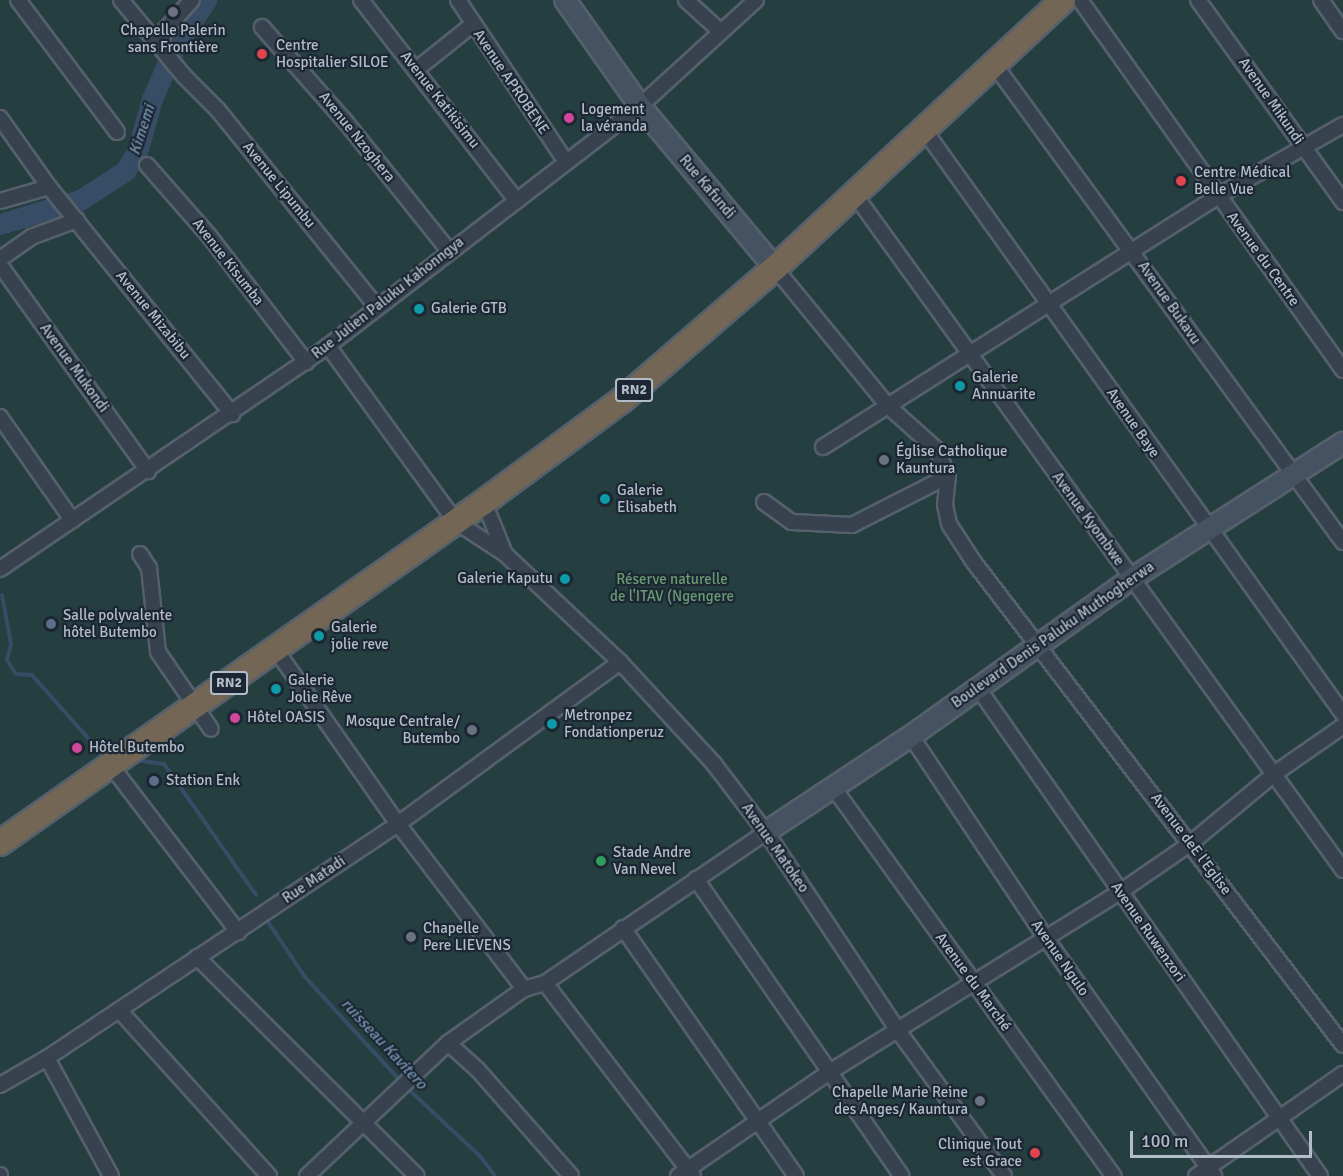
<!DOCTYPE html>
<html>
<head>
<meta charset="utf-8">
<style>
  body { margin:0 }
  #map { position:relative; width:1343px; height:1176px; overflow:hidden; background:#23313e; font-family:Signika,sans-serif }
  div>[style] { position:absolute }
  .green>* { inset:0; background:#253e3f; transform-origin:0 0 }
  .stream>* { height:4px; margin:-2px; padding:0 2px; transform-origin:2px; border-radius:2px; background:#374d66 }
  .river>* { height:21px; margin:-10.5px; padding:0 10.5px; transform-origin:10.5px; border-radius:10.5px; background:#374d66 }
  .roads { filter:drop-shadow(2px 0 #55606c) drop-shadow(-2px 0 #55606c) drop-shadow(0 2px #55606c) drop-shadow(0 -2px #55606c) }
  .street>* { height:14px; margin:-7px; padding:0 7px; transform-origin:7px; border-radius:7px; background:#37424e }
  .secondary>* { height:20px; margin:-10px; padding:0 10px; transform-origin:10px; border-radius:10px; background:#455261 }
  .highway>* { height:24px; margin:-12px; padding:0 12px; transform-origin:12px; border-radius:12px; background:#746654 }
  .dots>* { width:16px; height:16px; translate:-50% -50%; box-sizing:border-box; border:3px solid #1c2733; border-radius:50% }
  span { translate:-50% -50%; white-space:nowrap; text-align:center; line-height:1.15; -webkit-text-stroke:4.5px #1c2733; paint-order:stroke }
  .shield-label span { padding:2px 4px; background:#1c2733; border:2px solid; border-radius:4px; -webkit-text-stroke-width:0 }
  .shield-label { font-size:14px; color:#b3bdc9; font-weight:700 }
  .poi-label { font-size:15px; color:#b3bdc9 }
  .left { translate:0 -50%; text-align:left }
  .right { translate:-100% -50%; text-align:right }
  .street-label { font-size:15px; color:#b3bdc9 }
  .park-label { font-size:15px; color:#6a9b72 }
  .water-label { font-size:16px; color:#7390ad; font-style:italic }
  .scale { position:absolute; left:1130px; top:1131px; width:182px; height:27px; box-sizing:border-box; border:3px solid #b3bdc9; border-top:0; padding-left:8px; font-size:18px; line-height:21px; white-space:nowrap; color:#b3bdc9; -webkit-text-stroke:4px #1c2733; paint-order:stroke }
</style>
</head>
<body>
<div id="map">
  <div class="green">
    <i style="left:0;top:0;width:1343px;height:1176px"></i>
  </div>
  <div class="stream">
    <i style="left:2px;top:595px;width:50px;rotate:79.6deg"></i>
    <i style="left:11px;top:644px;width:16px;rotate:104deg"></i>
    <i style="left:7px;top:660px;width:17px;rotate:57deg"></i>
    <i style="left:16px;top:674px;width:16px;rotate:4deg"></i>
    <i style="left:32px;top:675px;width:108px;rotate:48.4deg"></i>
    <i style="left:136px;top:760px;width:28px;rotate:8deg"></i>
    <i style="left:164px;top:764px;width:160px;rotate:54.9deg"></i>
    <i style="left:266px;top:919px;width:70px;rotate:56.1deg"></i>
    <i style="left:305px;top:977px;width:144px;rotate:47.5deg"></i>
    <i style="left:407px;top:1088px;width:100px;rotate:43deg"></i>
    <i style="left:480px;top:1156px;width:25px;rotate:53deg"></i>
  </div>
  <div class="river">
    <i style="left:0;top:224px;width:84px;rotate:-16.7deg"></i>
    <i style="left:80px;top:200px;width:54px;rotate:-32.8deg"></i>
    <i style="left:125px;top:171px;width:22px;rotate:-58deg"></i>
    <i style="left:137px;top:152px;width:55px;rotate:-74.2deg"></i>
    <i style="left:152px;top:99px;width:55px;rotate:-66.3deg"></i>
    <i style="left:174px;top:49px;width:59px;rotate:-56.9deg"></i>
  </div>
  <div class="roads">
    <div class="street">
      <i style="left:18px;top:0;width:165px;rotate:53.1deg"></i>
      <i style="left:121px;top:0;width:99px;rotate:50.3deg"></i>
      <i style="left:184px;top:76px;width:48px;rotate:45deg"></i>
      <i style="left:218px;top:110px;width:253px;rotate:51.1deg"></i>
      <i style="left:361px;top:0;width:254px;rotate:52.2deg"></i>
      <i style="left:458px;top:0;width:195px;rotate:56.3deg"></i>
      <i style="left:686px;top:0;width:47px;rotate:42.4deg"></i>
      <i style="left:1080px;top:0;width:454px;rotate:54.6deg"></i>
      <i style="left:1198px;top:0;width:249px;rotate:54.3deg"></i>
      <i style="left:1321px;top:0;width:38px;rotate:55deg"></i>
      <i style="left:262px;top:27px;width:125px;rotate:48.6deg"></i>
      <i style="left:345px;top:121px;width:166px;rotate:51.3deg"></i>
      <i style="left:160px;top:44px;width:15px;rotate:-70deg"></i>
      <i style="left:165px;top:30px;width:40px;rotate:-48deg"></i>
      <i style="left:994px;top:64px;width:592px;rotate:53.87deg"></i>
      <i style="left:417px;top:69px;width:70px;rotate:-38.7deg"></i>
      <i style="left:0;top:118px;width:85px;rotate:54.6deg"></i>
      <i style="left:49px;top:187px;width:292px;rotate:51.1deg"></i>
      <i style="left:925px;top:131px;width:717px;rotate:54.36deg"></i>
      <i style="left:147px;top:165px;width:96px;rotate:48.8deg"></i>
      <i style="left:210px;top:237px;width:158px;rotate:52.5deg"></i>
      <i style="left:855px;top:195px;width:833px;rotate:54.13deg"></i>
      <i style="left:0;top:201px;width:51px;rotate:-15.9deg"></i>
      <i style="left:0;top:259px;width:38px;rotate:-35deg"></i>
      <i style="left:31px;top:237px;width:49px;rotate:-20.3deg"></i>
      <i style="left:0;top:265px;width:254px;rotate:54.3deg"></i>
      <i style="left:775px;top:268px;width:178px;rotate:50.7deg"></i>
      <i style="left:888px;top:406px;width:66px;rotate:41.9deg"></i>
      <i style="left:937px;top:450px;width:28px;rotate:67deg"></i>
      <i style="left:948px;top:476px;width:29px;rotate:96deg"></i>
      <i style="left:945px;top:505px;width:19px;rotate:78deg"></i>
      <i style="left:949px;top:524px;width:44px;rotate:57deg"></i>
      <i style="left:973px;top:561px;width:609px;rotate:52.6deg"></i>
      <i style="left:328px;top:346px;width:218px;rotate:54deg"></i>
      <i style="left:456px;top:522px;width:59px;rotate:33.1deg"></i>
      <i style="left:505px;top:554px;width:158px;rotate:43.2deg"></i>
      <i style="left:620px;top:662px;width:139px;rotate:47.3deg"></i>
      <i style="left:714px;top:764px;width:86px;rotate:52.6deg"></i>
      <i style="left:766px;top:832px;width:240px;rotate:56.4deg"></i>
      <i style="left:899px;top:1032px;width:178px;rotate:53.9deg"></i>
      <i style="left:0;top:417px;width:126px;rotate:55deg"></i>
      <i style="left:823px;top:447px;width:468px;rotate:-32.4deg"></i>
      <i style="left:1218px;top:196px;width:144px;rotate:-29.6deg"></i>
      <i style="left:484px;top:502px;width:56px;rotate:68deg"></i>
      <i style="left:764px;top:502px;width:34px;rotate:36deg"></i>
      <i style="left:792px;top:522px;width:60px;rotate:2.9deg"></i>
      <i style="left:852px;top:525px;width:108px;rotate:-27deg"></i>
      <i style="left:140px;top:554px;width:17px;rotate:57deg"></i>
      <i style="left:149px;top:568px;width:84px;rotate:83.9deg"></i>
      <i style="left:158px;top:652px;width:93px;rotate:55.5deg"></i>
      <i style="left:0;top:569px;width:397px;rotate:-34.2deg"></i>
      <i style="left:328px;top:346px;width:394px;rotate:-37.6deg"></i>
      <i style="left:640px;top:106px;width:157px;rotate:-42.4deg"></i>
      <i style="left:276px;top:650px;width:213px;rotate:55deg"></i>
      <i style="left:398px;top:824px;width:208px;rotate:52.6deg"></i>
      <i style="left:978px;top:688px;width:596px;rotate:54.98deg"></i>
      <i style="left:911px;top:736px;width:242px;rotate:56.3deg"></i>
      <i style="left:1045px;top:937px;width:293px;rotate:54.7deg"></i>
      <i style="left:112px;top:767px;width:208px;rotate:52.6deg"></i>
      <i style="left:833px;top:787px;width:480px;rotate:54.2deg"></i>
      <i style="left:696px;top:879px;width:361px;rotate:55.3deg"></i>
      <i style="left:623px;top:928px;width:302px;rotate:55.1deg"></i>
      <i style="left:197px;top:957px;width:310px;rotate:44.9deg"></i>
      <i style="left:545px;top:983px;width:243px;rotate:52.5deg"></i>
      <i style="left:119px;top:1010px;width:224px;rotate:47.9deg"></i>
      <i style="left:448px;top:1043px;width:40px;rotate:42deg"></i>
      <i style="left:478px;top:1070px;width:141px;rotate:48.7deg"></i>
      <i style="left:47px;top:1058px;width:134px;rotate:61.5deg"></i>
      <i style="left:0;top:1085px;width:54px;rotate:-29.9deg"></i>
      <i style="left:47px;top:1058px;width:422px;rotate:-33.7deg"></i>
      <i style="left:398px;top:824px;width:275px;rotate:-36.1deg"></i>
      <i style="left:0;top:1175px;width:1px;rotate:90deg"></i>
      <i style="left:307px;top:1176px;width:194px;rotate:-43.3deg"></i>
      <i style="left:448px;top:1043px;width:93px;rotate:-35.4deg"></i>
      <i style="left:524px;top:989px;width:22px;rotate:-16deg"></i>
      <i style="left:545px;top:983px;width:268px;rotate:-34.3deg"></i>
      <i style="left:678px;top:1176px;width:182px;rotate:-34.5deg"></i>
      <i style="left:828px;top:1073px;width:344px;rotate:-31.8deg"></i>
      <i style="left:1120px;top:892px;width:86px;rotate:-34.6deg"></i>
      <i style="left:1191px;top:843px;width:108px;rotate:-39.7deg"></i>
      <i style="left:1274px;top:774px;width:84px;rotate:-34.8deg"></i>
      <i style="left:1196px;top:1176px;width:179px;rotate:-34.8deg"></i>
    </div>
    <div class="secondary">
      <i style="left:565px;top:0;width:130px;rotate:54.7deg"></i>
      <i style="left:640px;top:106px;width:211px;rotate:50.2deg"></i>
      <i style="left:766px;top:832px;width:174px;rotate:-33.5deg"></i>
      <i style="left:911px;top:736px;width:270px;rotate:-35.5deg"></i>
      <i style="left:1131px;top:579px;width:252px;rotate:-32.7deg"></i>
    </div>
    <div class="highway">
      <i style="left:0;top:843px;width:592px;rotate:-35.17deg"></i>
      <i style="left:484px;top:502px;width:172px;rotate:-36.5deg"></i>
      <i style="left:622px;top:400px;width:202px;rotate:-40.8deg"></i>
      <i style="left:775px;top:268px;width:393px;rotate:-42.9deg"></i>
    </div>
  </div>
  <div class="dots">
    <i style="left:173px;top:12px;background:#6b7280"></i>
    <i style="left:262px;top:54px;background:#e0444e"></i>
    <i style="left:569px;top:118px;background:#d1479c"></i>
    <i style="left:1181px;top:181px;background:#e0444e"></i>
    <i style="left:419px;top:309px;background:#0f9aa8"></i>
    <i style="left:960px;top:386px;background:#0f9aa8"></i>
    <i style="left:884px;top:460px;background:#6b7280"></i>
    <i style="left:605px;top:499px;background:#0f9aa8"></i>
    <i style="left:565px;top:579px;background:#0f9aa8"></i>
    <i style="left:51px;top:624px;background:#5c6f8a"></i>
    <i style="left:319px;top:636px;background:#0f9aa8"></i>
    <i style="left:276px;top:689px;background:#0f9aa8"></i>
    <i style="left:235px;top:718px;background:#d1479c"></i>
    <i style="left:552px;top:724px;background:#0f9aa8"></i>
    <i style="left:472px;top:730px;background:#6b7280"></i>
    <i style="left:77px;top:748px;background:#d1479c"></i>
    <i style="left:154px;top:781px;background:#5c6f8a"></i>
    <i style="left:601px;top:861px;background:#2e9e5b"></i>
    <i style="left:411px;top:937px;background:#6b7280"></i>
    <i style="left:980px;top:1101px;background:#6b7280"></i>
    <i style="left:1035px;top:1153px;background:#e0444e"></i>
  </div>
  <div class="shield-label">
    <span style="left:634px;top:390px">RN2</span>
    <span style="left:229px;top:683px">RN2</span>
  </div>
  <div class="poi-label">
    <span style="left:173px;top:39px">Chapelle Palerin<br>sans Frontière</span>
    <span class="left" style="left:276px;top:54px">Centre<br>Hospitalier SILOE</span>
    <span class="left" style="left:581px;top:118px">Logement<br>la véranda</span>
    <span class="left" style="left:1194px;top:181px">Centre Médical<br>Belle Vue</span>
    <span class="left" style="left:431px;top:309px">Galerie GTB</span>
    <span class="left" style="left:972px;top:386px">Galerie<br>Annuarite</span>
    <span class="left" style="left:896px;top:460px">Église Catholique<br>Kauntura</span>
    <span class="left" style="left:617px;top:499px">Galerie<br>Elisabeth</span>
    <span class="right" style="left:553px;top:579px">Galerie Kaputu</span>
    <span class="left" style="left:63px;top:624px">Salle polyvalente<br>hôtel Butembo</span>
    <span class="left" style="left:331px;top:636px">Galerie<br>jolie reve</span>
    <span class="left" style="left:288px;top:689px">Galerie<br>Jolie Rêve</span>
    <span class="left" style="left:564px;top:724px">Metronpez<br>Fondationperuz</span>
    <span class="left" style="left:247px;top:718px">Hôtel OASIS</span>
    <span class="right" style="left:460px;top:730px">Mosque Centrale/<br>Butembo</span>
    <span class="left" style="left:89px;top:748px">Hôtel Butembo</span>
    <span class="left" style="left:166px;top:781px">Station Enk</span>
    <span class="left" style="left:613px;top:861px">Stade Andre<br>Van Nevel</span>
    <span class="left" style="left:423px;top:937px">Chapelle<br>Pere LIEVENS</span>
    <span class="right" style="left:968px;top:1101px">Chapelle Marie Reine<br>des Anges/ Kauntura</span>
    <span class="right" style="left:1022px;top:1153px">Clinique Tout<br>est Grace</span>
  </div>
  <div class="street-label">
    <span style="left:511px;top:82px;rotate:56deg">Avenue APROBENE</span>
    <span style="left:440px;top:100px;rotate:52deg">Avenue Katikisimu</span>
    <span style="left:1271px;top:101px;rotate:55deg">Avenue Mikundi</span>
    <span style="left:357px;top:137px;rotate:51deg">Avenue Nzoghera</span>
    <span style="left:279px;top:185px;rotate:51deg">Avenue Lipumbu</span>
    <span style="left:707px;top:187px;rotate:50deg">Rue Kafundi</span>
    <span style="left:1263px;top:259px;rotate:54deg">Avenue du Centre</span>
    <span style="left:228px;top:262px;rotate:52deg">Avenue Kisumba</span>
    <span style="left:388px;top:298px;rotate:-38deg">Rue Julien Paluku Kahonngya</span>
    <span style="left:1169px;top:303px;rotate:55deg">Avenue Bukavu</span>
    <span style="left:153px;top:315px;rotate:51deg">Avenue Mizabibu</span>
    <span style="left:74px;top:368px;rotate:54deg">Avenue Mukondi</span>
    <span style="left:1133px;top:423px;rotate:55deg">Avenue Baye</span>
    <span style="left:1088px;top:519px;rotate:54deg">Avenue Kyombwe</span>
    <span style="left:1053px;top:635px;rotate:-35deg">Boulevard Denis Paluku Muthogherwa</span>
    <span style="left:1191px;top:844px;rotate:53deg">Avenue deE l'Eglise</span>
    <span style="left:775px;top:848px;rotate:55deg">Avenue Matokeo</span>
    <span style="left:314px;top:880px;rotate:-34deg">Rue Matadi</span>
    <span style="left:1148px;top:932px;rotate:55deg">Avenue Ruwenzori</span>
    <span style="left:1060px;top:958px;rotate:55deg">Avenue Ngulo</span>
    <span style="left:973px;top:982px;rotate:54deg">Avenue du Marché</span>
  </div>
  <div class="park-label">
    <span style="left:672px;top:588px">Réserve naturelle<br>de l'ITAV (Ngengere</span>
  </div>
  <div class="water-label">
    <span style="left:142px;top:130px;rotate:-72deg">Kimemi</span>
    <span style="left:384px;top:1044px;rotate:47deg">ruisseau Kavitero</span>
  </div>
  <div class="scale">100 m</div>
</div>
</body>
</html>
